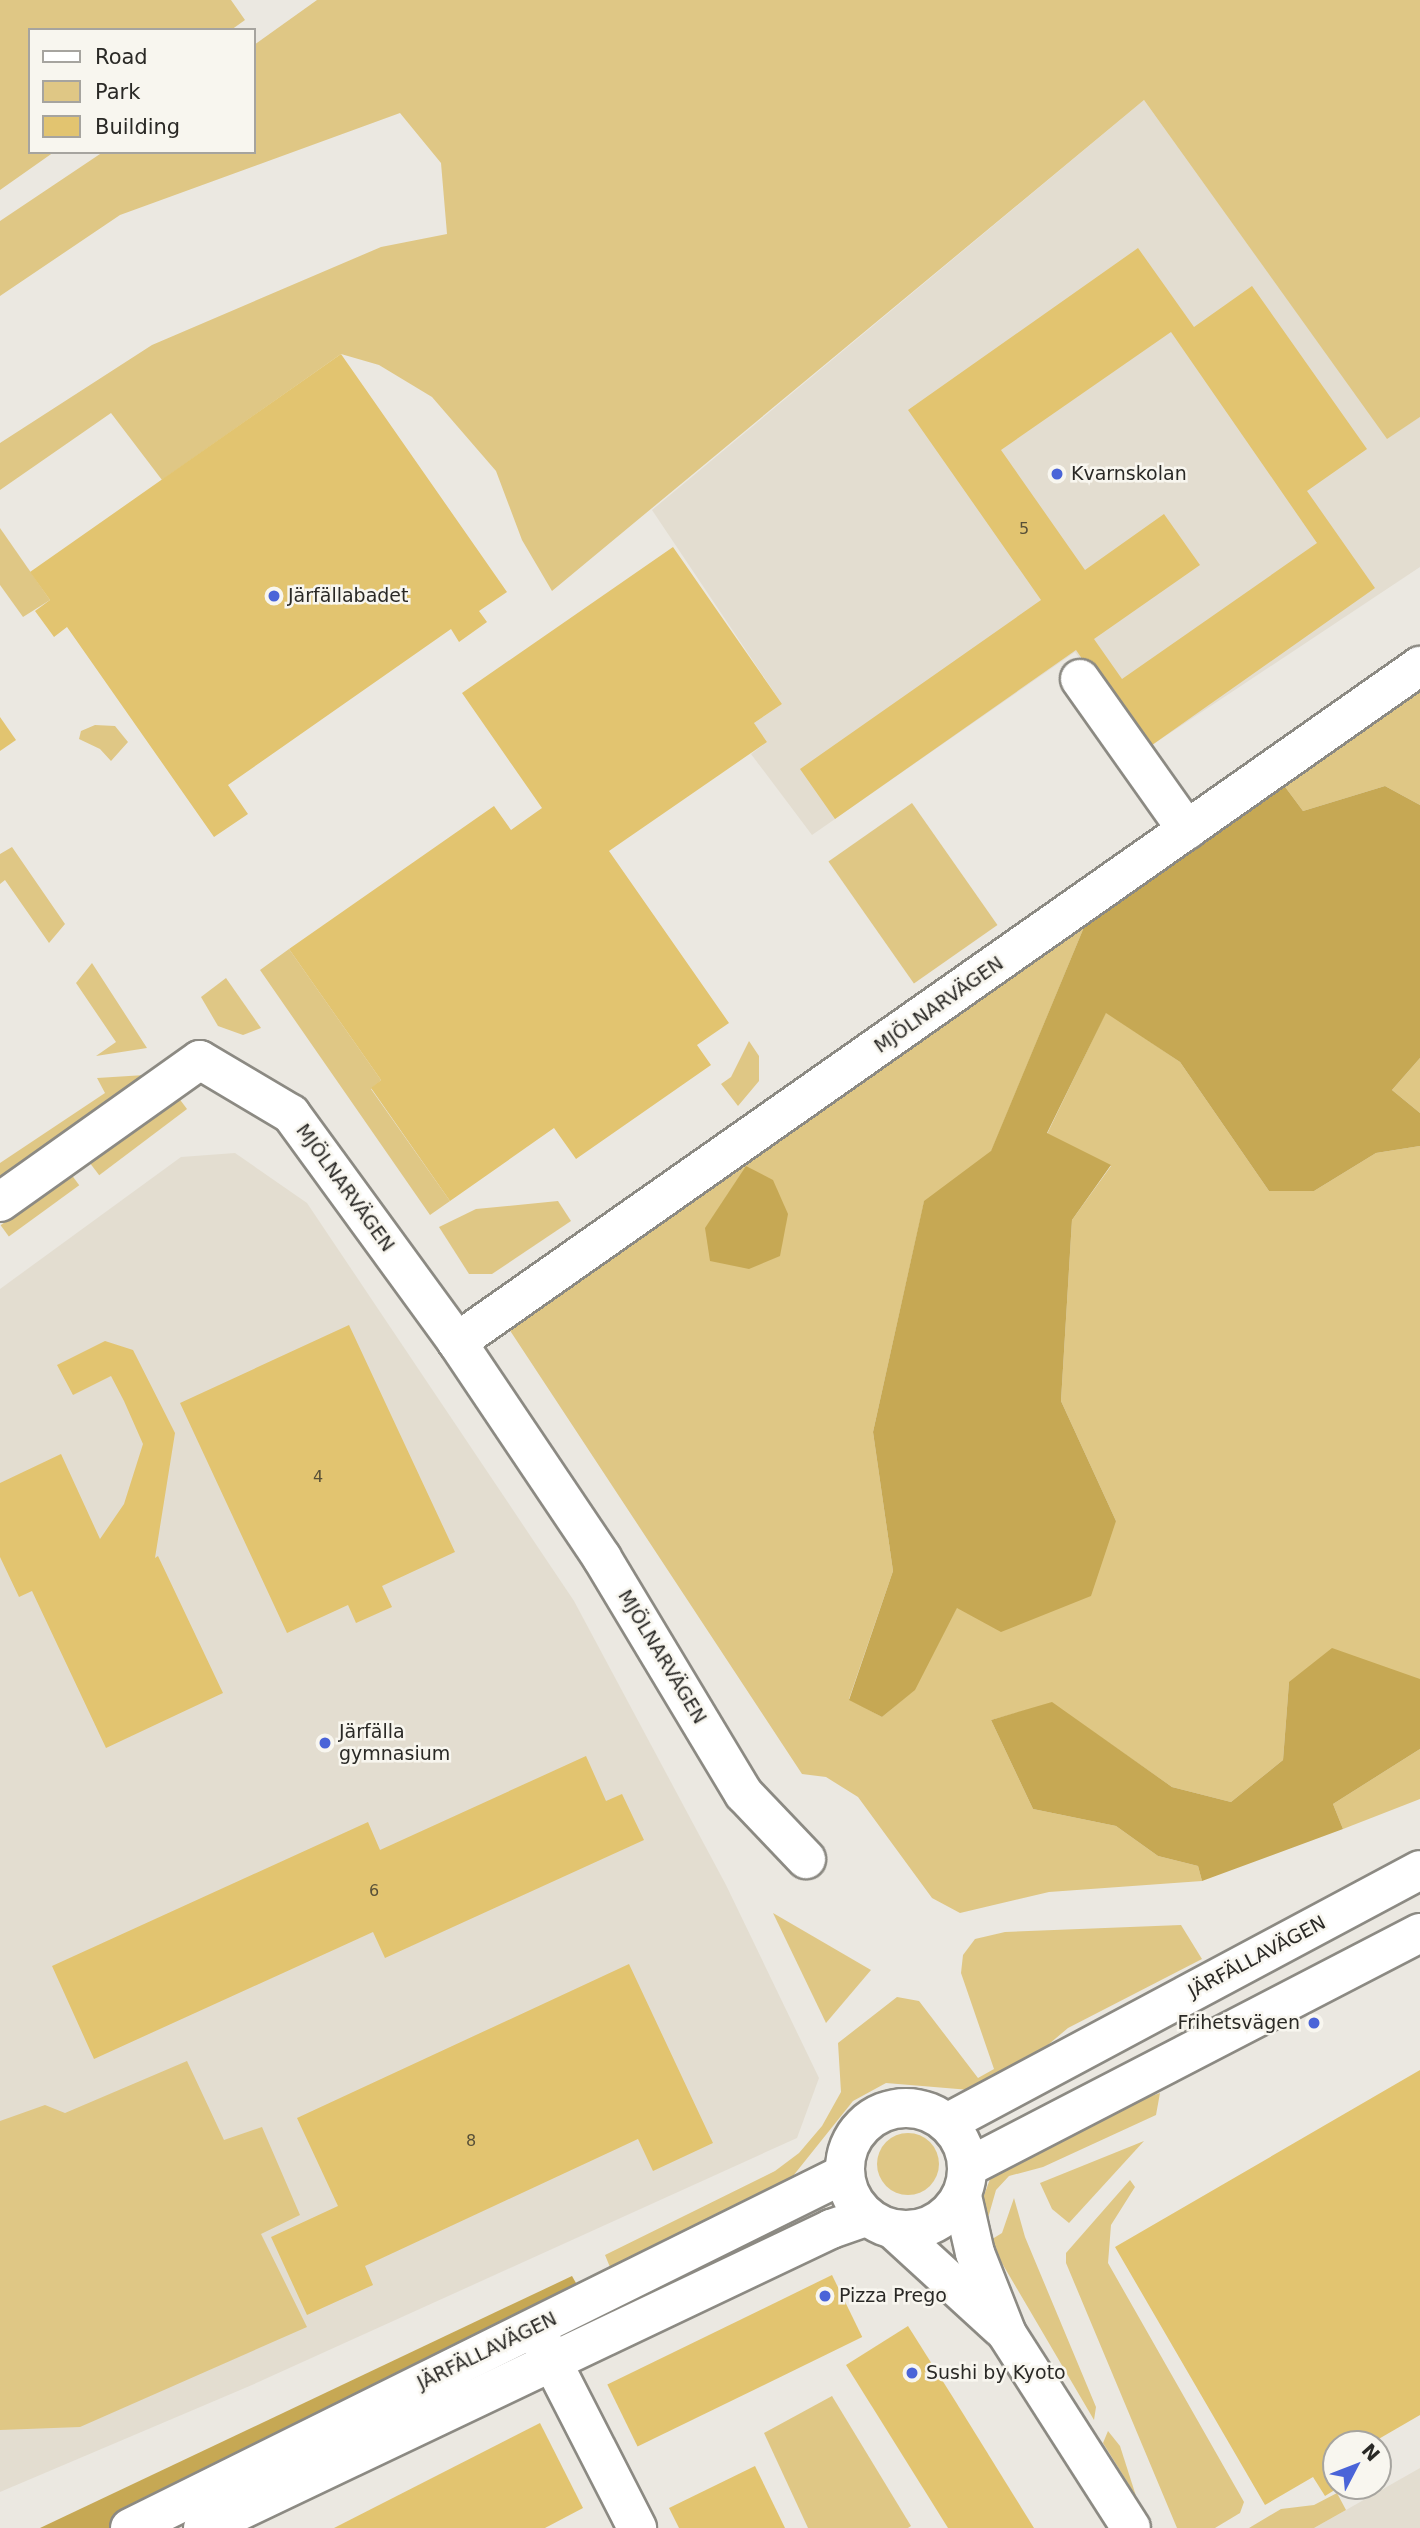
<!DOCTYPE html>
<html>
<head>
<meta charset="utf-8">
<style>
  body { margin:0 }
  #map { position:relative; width:1420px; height:2528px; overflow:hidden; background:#ebe8e1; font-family:"DejaVu Sans",sans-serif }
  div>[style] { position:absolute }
  .built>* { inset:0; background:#e3ddd0 }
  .green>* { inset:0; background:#dfc785; transform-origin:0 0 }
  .round { border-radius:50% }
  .forest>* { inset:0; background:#c6a854 }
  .building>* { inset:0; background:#e2c470; transform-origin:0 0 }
  .roads { filter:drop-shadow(2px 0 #8c8a83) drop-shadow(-2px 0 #8c8a83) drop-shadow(0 2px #8c8a83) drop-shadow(0 -2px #8c8a83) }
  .minor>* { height:38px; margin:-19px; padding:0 19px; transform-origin:19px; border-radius:19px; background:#fff }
  .minor>.ring { margin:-19px; padding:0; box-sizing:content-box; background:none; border:38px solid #fff; border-radius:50% }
  .dots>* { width:19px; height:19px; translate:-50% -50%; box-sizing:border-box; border:4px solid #f8f6ef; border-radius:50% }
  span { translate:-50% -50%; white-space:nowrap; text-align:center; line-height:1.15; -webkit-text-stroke:5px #f8f6ef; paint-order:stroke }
  .number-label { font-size:16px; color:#585038 }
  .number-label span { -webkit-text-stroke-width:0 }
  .poi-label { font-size:19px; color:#2a2926 }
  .left { translate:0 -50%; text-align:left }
  .right { translate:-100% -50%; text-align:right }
  .street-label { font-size:19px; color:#2a2926 }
  .legend { position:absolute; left:28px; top:28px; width:228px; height:126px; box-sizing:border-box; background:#f8f6ef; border:2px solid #a6a49f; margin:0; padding:9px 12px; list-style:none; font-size:21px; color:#2a2926 }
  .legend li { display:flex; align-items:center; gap:14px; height:35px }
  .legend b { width:35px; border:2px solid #a6a49f }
  .north { position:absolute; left:1322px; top:2430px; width:70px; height:70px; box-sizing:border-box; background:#f8f6ef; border:2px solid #a6a49f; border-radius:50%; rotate:48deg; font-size:19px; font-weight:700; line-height:28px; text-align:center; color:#2a2926 }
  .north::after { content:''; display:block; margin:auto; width:24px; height:32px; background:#4a64d8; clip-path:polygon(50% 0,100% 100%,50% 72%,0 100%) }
</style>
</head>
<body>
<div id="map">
  <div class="built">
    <i style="clip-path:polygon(1144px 100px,1387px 438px,1420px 417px,1420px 567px,1146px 749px,1075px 652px,812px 835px,751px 754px,767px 742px,754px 723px,782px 704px,652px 510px)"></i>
    <i style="clip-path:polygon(235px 1153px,307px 1203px,574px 1601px,726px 1885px,819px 2078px,797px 2138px,252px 2385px,0 2492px,0 1289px,181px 1157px)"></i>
    <i style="clip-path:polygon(1420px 2468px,1420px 2528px,1314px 2528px,1346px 2510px)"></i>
  </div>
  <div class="green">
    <i style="clip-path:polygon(0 0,231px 0,245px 20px,231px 30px,30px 30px,30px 152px,54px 152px,0 190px)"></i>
    <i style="clip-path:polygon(317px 0,1420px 0,1420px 417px,1387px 439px,1144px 100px,552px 591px,522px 540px,496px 471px,432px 397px,379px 365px,341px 354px,162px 480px,111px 413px,0 490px,0 443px,152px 345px,381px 247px,447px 234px,441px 163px,400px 113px,120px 215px,0 296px,0 221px,103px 152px,254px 152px,254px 45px)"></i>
    <i style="clip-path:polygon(0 528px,50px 600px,23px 617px,0 585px)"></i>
    <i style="clip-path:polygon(1420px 678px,1420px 805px,1385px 786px,1303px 811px,1277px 776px)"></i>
    <i style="clip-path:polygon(95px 725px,115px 726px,128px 742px,111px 761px,100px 749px,79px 739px,81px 731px)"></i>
    <i style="left:912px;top:803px;width:149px;height:102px;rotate:55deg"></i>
    <i style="clip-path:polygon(12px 847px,65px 924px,49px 943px,5px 880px,0 884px,0 854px)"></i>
    <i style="clip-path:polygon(1094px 903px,991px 1152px,924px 1202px,873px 1432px,893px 1571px,849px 1699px,882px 1717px,914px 1690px,957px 1607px,1116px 1521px,1061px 1401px,1072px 1220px,1111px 1166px,1047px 1134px,1106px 1012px,1180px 1062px,1269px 1191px,1314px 1191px,1376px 1153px,1420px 1146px,1420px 1679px,1289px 1682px,1283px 1760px,1231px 1802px,1172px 1787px,1052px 1703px,991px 1720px,1033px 1809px,1116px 1826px,1158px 1856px,1198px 1866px,1202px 1881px,1049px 1892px,960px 1913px,932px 1898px,858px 1797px,826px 1777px,802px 1774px,505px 1323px)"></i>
    <i style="clip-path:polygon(289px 949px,381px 1080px,371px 1089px,450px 1201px,430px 1215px,260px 970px)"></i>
    <i style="clip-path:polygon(92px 963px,147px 1048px,96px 1056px,116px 1042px,76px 983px)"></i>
    <i style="clip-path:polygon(226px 978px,261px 1028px,243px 1035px,218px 1026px,201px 997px)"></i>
    <i style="clip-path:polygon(749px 1041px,759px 1056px,759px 1081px,738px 1106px,721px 1084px,731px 1077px)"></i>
    <i style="clip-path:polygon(1420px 1058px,1420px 1113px,1392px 1090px)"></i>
    <i style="clip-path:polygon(161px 1074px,0 1184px,0 1163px,105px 1093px,97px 1078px)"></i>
    <i style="left:178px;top:1097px;width:15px;height:110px;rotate:53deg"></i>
    <i style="left:71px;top:1174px;width:14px;height:87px;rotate:54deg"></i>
    <i style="clip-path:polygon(558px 1201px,571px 1221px,492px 1274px,469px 1274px,439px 1227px,476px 1209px)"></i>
    <i style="clip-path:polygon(1420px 1749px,1420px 1799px,1343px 1829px,1333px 1804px)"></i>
    <i style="clip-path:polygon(773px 1913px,871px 1970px,826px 2023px)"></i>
    <i style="clip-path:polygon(1181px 1925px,1202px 1959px,1068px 2028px,1005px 2081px,982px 2091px,886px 2083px,853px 2101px,793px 2176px,612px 2272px,605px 2255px,775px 2171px,799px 2153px,822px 2126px,841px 2092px,838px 2043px,897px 1997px,919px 2001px,978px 2078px,994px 2069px,961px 1973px,963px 1955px,975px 1939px,1005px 1932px)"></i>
    <i style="clip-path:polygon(187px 2061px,224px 2140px,262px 2127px,300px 2215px,261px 2234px,307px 2327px,80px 2427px,0 2430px,0 2121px,45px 2105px,65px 2113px)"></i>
    <i style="clip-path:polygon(1160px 2093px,1156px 2115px,1043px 2167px,1009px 2176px,996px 2190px,986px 2225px,979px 2209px,990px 2179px,1019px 2151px,1053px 2131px)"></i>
    <i class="round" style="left:877px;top:2133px;width:62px;height:62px"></i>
    <i style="clip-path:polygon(1144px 2141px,1069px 2223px,1052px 2209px,1040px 2183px)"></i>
    <i style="clip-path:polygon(1130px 2180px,1135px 2187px,1111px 2225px,1108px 2263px,1244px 2502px,1240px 2513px,1215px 2528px,1177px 2528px,1066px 2263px,1066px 2253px)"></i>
    <i style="clip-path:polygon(1014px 2198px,1025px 2237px,1096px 2407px,1094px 2420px,989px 2241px,1002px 2233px)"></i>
    <i style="clip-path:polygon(832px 2396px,911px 2526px,908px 2528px,808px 2528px,764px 2433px)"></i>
    <i style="clip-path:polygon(1108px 2431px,1120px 2446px,1136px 2496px,1103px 2443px)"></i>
    <i style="clip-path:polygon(1337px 2493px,1346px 2510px,1314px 2528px,1249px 2528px,1281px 2509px,1314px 2505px)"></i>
  </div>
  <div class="forest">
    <i style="clip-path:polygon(1277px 776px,1303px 811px,1385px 786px,1420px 805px,1420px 1058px,1392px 1090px,1420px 1113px,1420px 1146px,1376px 1153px,1314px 1191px,1269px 1191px,1180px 1062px,1106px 1013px,1047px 1133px,1111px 1165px,1072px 1220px,1061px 1401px,1116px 1521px,1091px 1596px,1001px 1632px,957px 1608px,915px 1690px,882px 1717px,849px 1700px,893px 1571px,873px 1432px,924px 1201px,991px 1151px,1094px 903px)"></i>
    <i style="clip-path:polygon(746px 1166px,773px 1180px,788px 1214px,780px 1256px,749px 1269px,710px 1261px,705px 1228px)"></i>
    <i style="clip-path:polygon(1332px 1648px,1420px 1679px,1420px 1749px,1333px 1804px,1343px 1829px,1202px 1881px,1198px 1866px,1158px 1856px,1116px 1826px,1033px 1809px,991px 1720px,1052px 1702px,1172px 1787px,1231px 1802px,1283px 1760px,1289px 1682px)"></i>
    <i style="clip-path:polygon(572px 2276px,584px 2297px,109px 2528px,40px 2528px)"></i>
  </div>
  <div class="building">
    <i style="clip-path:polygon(evenodd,1138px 248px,1194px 327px,1252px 286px,1367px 449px,1307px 491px,1375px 588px,1145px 750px,1076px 650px,835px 819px,800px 769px,1041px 600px,908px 410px,1138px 248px,1171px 332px,1317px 543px,1122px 679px,1094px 639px,1200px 565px,1164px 514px,1085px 570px,1001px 450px,1171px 332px)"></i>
    <i style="clip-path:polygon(341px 354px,507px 592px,479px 611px,487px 622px,459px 642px,451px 629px,228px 785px,248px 814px,214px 837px,67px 627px,54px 637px,35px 611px,50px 600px,30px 572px)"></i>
    <i style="clip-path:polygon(673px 547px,782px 704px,754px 723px,767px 742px,609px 851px,729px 1023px,697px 1045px,711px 1065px,576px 1159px,554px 1128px,450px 1201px,371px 1088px,381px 1080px,289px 949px,494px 806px,511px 830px,542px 808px,462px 693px)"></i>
    <i style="clip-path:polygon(0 717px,16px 740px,0 751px)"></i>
    <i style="clip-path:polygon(349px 1325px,455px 1552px,382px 1586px,392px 1607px,356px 1623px,348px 1605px,287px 1633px,180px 1403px)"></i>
    <i style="clip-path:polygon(105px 1341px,133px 1350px,175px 1433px,155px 1558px,158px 1556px,223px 1693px,106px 1748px,32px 1591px,19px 1597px,0 1557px,0 1483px,61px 1454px,100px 1539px,124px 1504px,143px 1444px,124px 1401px,111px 1376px,73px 1395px,57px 1365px)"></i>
    <i style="clip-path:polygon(586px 1756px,606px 1801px,622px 1794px,644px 1840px,385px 1958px,373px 1932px,94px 2059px,52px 1966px,368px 1822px,380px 1850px)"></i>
    <i style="clip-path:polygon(629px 1964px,713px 2143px,653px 2171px,638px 2139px,365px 2266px,373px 2285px,307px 2315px,271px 2237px,338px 2206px,297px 2118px)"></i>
    <i style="clip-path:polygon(1420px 2070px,1420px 2415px,1370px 2444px,1336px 2444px,1336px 2486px,1341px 2486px,1325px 2496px,1313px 2477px,1265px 2505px,1115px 2247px)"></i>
    <i style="left:832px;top:2275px;width:69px;height:250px;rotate:64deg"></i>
    <i style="clip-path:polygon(908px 2326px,954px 2399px,1034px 2528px,948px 2528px,846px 2365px)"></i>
    <i style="clip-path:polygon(540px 2423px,583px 2508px,545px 2528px,334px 2528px)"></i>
    <i style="clip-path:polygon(755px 2466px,785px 2528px,679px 2528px,669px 2508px)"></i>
  </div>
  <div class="roads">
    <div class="minor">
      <i style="left:1080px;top:679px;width:185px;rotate:54.7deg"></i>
      <i style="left:0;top:1202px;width:245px;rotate:-35.4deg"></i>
      <i style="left:200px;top:1060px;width:106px;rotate:30.7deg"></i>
      <i style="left:291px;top:1114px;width:282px;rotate:53.9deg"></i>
      <i style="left:457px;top:1342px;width:260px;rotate:56.1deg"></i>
      <i style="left:602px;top:1558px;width:275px;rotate:59deg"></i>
      <i style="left:744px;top:1794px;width:90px;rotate:46.4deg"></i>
      <i style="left:457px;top:1342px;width:1177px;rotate:-35.07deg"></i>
      <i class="ring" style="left:845px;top:2108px;width:84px;height:84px"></i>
      <i style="left:947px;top:2123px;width:536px;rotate:-28.14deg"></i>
      <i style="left:968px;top:2167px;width:509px;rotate:-27.37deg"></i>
      <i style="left:962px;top:2196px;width:58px;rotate:77.2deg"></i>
      <i style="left:975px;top:2253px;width:87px;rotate:68.4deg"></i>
      <i style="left:1007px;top:2334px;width:230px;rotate:57.4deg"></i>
      <i style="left:894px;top:2230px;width:145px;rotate:42.5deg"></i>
      <i style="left:541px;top:2340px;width:211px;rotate:62.9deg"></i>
      <i style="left:130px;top:2528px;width:797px;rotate:-26.37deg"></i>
      <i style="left:203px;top:2528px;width:696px;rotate:-25.46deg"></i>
      <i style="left:831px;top:2229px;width:36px;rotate:-19deg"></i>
    </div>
  </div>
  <div class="dots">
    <i style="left:1057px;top:474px;background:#4a64d8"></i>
    <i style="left:274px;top:596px;background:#4a64d8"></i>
    <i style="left:325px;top:1743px;background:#4a64d8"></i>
    <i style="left:1314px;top:2023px;background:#4a64d8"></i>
    <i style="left:825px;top:2296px;background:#4a64d8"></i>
    <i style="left:912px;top:2373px;background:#4a64d8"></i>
  </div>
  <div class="number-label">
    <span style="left:1024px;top:529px">5</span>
    <span style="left:318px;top:1477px">4</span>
    <span style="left:374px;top:1891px">6</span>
    <span style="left:471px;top:2141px">8</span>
  </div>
  <div class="poi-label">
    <span class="left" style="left:1071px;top:474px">Kvarnskolan</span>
    <span class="left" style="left:288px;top:596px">Järfällabadet</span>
    <span class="left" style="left:339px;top:1743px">Järfälla<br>gymnasium</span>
    <span class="right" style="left:1300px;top:2023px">Frihetsvägen</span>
    <span class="left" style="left:839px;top:2296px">Pizza Prego</span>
    <span class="left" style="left:926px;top:2373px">Sushi by Kyoto</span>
  </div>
  <div class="street-label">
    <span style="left:939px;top:1005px;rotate:-35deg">MJÖLNARVÄGEN</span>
    <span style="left:345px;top:1188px;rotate:54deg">MJÖLNARVÄGEN</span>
    <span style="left:662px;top:1657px;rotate:59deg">MJÖLNARVÄGEN</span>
    <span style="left:1257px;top:1957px;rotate:-28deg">JÄRFÄLLAVÄGEN</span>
    <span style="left:487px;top:2351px;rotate:-26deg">JÄRFÄLLAVÄGEN</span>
  </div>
  <ul class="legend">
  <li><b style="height:9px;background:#fff"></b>Road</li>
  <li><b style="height:19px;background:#dfc785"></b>Park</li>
  <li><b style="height:19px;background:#e2c470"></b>Building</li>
  </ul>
  <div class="north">N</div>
</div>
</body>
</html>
